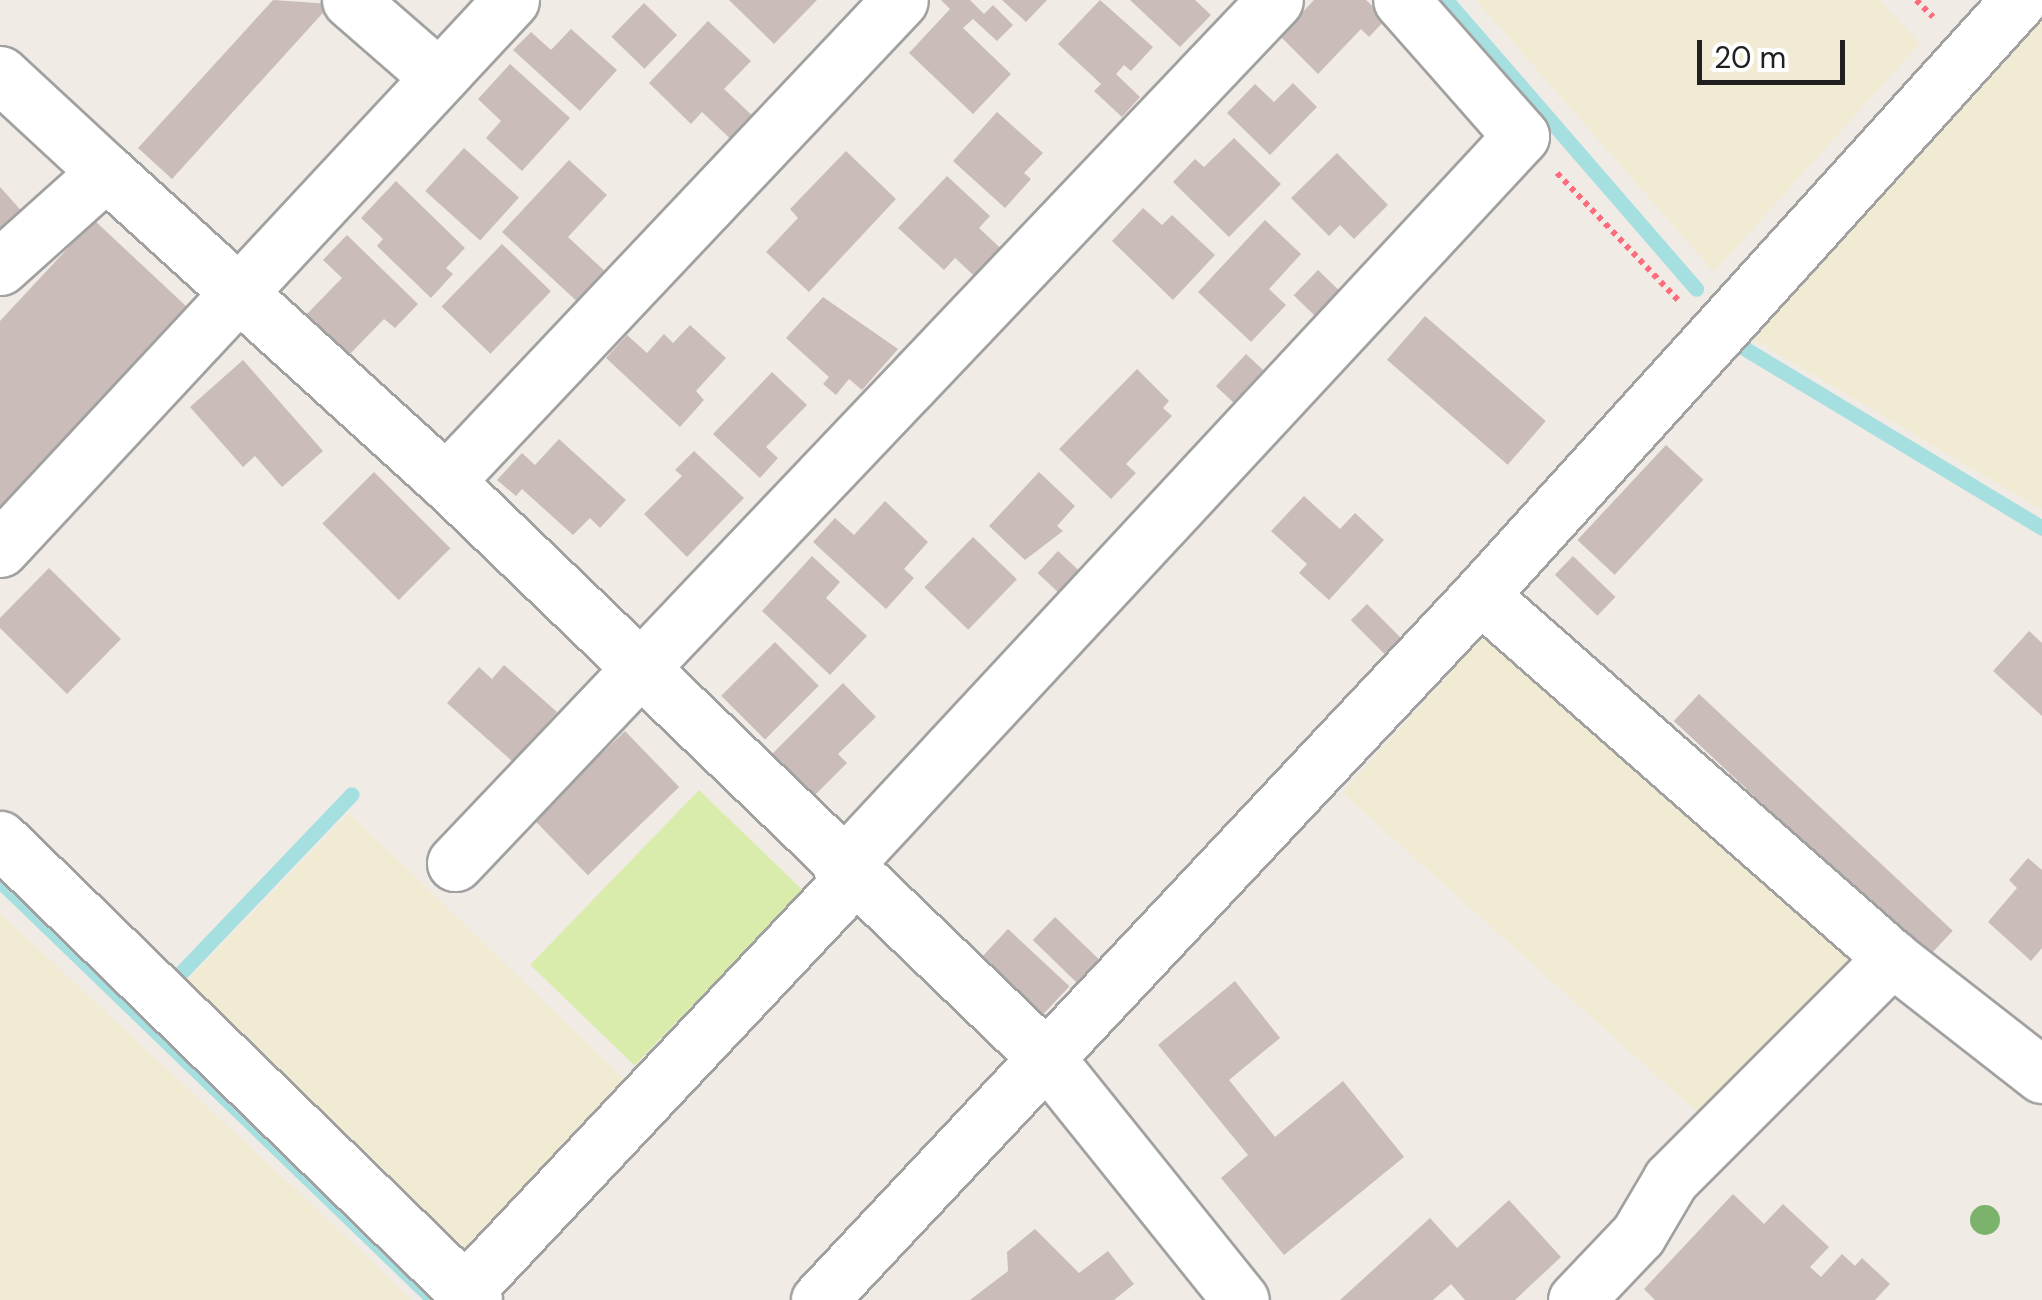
<!DOCTYPE html>
<html>
<head>
<meta charset="utf-8">
<style>
  body { margin:0 }
  #map { position:relative; width:2042px; height:1300px; overflow:hidden; background:#f1ebe6; font-family:"DM Sans",sans-serif }
  div>[style] { position:absolute }
  .farmland>* { inset:0; background:#f0ebd2; transform-origin:0 0 }
  .grass>* { inset:0; background:#d9ecac; transform-origin:0 0 }
  .stream>* { height:15px; margin:-7.5px; padding:0 7.5px; transform-origin:7.5px; border-radius:7.5px; background:#a6dfdf }
  .building>* { inset:0; background:#c9bcb9; transform-origin:0 0 }
  .path>* { height:6px; margin-top:-3px; transform-origin:0; background:repeating-linear-gradient(90deg,#fd6c7d 0 5px,transparent 0 10px) }
  .roads { filter:drop-shadow(2px 0 #a1a1a1) drop-shadow(-2px 0 #a1a1a1) drop-shadow(0 2px #a1a1a1) drop-shadow(0 -2px #a1a1a1) }
  .minor>* { height:55px; margin:-27.5px; padding:0 27.5px; transform-origin:27.5px; border-radius:27.5px; background:#fff }
  .trees>* { width:30px; height:30px; margin:-15px; border-radius:50%; background:#7bb26c }
  span { translate:-50% -50%; white-space:nowrap; text-align:center; line-height:1.15; -webkit-text-stroke:8px #fff; paint-order:stroke }
  .scale { position:absolute; left:1697px; top:40px; width:148px; height:45px; box-sizing:border-box; border:5px solid #202020; border-top:0; padding-left:12px; font-size:30px; line-height:35px; white-space:nowrap; color:#202020; -webkit-text-stroke:8px #fff; paint-order:stroke }
</style>
</head>
<body>
<div id="map">
  <div class="farmland">
    <i style="clip-path:polygon(1476px 0,1879px 0,1920px 43px,1714px 272px)"></i>
    <i style="clip-path:polygon(2042px 12px,2042px 510px,1751px 338px)"></i>
    <i style="left:1486px;top:633px;width:497px;height:215px;rotate:42deg"></i>
    <i style="left:349px;top:813px;width:385px;height:253px;rotate:44deg"></i>
    <i style="clip-path:polygon(0 913px,358px 1248px,411px 1300px,0 1300px)"></i>
  </div>
  <div class="grass">
    <i style="left:699px;top:790px;width:145px;height:243px;rotate:44deg"></i>
  </div>
  <div class="stream">
    <i style="left:1446px;top:0;width:382px;rotate:49.1deg"></i>
    <i style="left:1739px;top:345px;width:354px;rotate:31.1deg"></i>
    <i style="left:0;top:881px;width:603px;rotate:43.99deg"></i>
    <i style="left:174px;top:980px;width:257px;rotate:-46.3deg"></i>
  </div>
  <div class="building">
    <i style="clip-path:polygon(273px 0,331px 4px,172px 179px,138px 148px)"></i>
    <i style="clip-path:polygon(729px 0,817px 0,774px 44px)"></i>
    <i style="clip-path:polygon(941px 0,970px 0,984px 14px,993px 5px,1013px 25px,997px 41px,973px 19px,963px 28px,1011px 74px,973px 114px,909px 53px,950px 9px)"></i>
    <i style="clip-path:polygon(1002px 0,1047px 0,1026px 22px)"></i>
    <i style="clip-path:polygon(1100px 0,1153px 47px,1131px 71px,1124px 65px,1116px 74px,1140px 97px,1122px 117px,1094px 91px,1101px 84px,1058px 44px)"></i>
    <i style="clip-path:polygon(1130px 0,1195px 0,1211px 15px,1180px 47px)"></i>
    <i style="clip-path:polygon(1314px 0,1366px 0,1386px 19px,1369px 37px,1361px 29px,1318px 74px,1280px 36px)"></i>
    <i style="left:644px;top:3px;width:46px;height:47px;rotate:44deg"></i>
    <i style="clip-path:polygon(708px 21px,751px 61px,724px 89px,757px 120px,736px 144px,702px 112px,691px 124px,649px 83px)"></i>
    <i style="clip-path:polygon(571px 29px,617px 70px,580px 111px,513px 50px,531px 32px,551px 50px)"></i>
    <i style="clip-path:polygon(510px 64px,570px 118px,522px 171px,486px 138px,501px 121px,478px 99px)"></i>
    <i style="clip-path:polygon(1293px 83px,1317px 107px,1270px 155px,1227px 113px,1255px 84px,1274px 102px)"></i>
    <i style="clip-path:polygon(997px 112px,1043px 153px,1024px 173px,1031px 179px,1005px 208px,953px 161px)"></i>
    <i style="clip-path:polygon(1234px 138px,1281px 184px,1229px 237px,1173px 182px,1195px 159px,1204px 167px)"></i>
    <i style="left:464px;top:148px;width:74px;height:58px;rotate:42deg"></i>
    <i style="clip-path:polygon(846px 151px,896px 199px,809px 292px,766px 252px,798px 218px,790px 209px)"></i>
    <i style="clip-path:polygon(1337px 153px,1388px 205px,1354px 239px,1340px 225px,1329px 236px,1291px 198px)"></i>
    <i style="clip-path:polygon(569px 160px,607px 195px,568px 237px,610px 276px,582px 306px,502px 232px)"></i>
    <i style="clip-path:polygon(947px 176px,990px 216px,979px 228px,1009px 256px,983px 284px,955px 258px,944px 270px,898px 228px)"></i>
    <i style="clip-path:polygon(396px 181px,465px 248px,446px 268px,453px 274px,431px 298px,377px 246px,383px 239px,361px 218px)"></i>
    <i style="clip-path:polygon(0 187px,26px 216px,0 238px)"></i>
    <i style="clip-path:polygon(1143px 208px,1162px 225px,1172px 215px,1215px 255px,1173px 300px,1112px 241px)"></i>
    <i style="clip-path:polygon(94px 220px,187px 307px,0 508px,0 321px)"></i>
    <i style="clip-path:polygon(1265px 220px,1301px 254px,1269px 289px,1286px 305px,1251px 342px,1198px 292px)"></i>
    <i style="clip-path:polygon(347px 235px,418px 304px,395px 328px,384px 319px,347px 357px,305px 316px,342px 278px,323px 260px)"></i>
    <i style="left:502px;top:244px;width:68px;height:87px;rotate:44deg"></i>
    <i style="left:1318px;top:270px;width:37px;height:35px;rotate:44deg"></i>
    <i style="clip-path:polygon(823px 297px,898px 349px,862px 390px,849px 379px,836px 395px,823px 384px,829px 377px,786px 338px)"></i>
    <i style="left:1425px;top:316px;width:160px;height:58px;rotate:41deg"></i>
    <i style="clip-path:polygon(690px 325px,726px 358px,696px 391px,704px 400px,680px 427px,606px 358px,627px 335px,647px 353px,664px 334px,673px 343px)"></i>
    <i style="left:1246px;top:354px;width:33px;height:44px;rotate:43deg"></i>
    <i style="clip-path:polygon(243px 360px,323px 451px,282px 487px,255px 456px,243px 467px,190px 407px)"></i>
    <i style="clip-path:polygon(1137px 369px,1169px 401px,1163px 408px,1172px 416px,1126px 464px,1136px 473px,1111px 499px,1059px 449px)"></i>
    <i style="clip-path:polygon(772px 372px,807px 405px,766px 447px,778px 458px,760px 478px,713px 434px)"></i>
    <i style="clip-path:polygon(559px 439px,626px 500px,600px 528px,590px 518px,573px 535px,522px 489px,516px 496px,497px 480px,522px 453px,535px 465px)"></i>
    <i style="left:1666px;top:445px;width:51px;height:130px;rotate:43deg"></i>
    <i style="clip-path:polygon(694px 451px,744px 498px,687px 557px,644px 514px,682px 476px,675px 470px)"></i>
    <i style="left:374px;top:472px;width:108px;height:73px;rotate:45deg"></i>
    <i style="clip-path:polygon(1039px 472px,1075px 506px,1057px 526px,1063px 531px,1025px 560px,989px 526px)"></i>
    <i style="clip-path:polygon(1304px 496px,1340px 529px,1355px 513px,1384px 540px,1329px 600px,1299px 573px,1307px 564px,1271px 531px)"></i>
    <i style="clip-path:polygon(885px 501px,928px 542px,904px 569px,914px 578px,886px 609px,813px 542px,835px 518px,854px 535px)"></i>
    <i style="left:973px;top:537px;width:61px;height:70px;rotate:44deg"></i>
    <i style="left:1058px;top:551px;width:37px;height:30px;rotate:43deg"></i>
    <i style="clip-path:polygon(812px 556px,840px 582px,826px 598px,867px 636px,830px 675px,762px 611px)"></i>
    <i style="left:1573px;top:556px;width:59px;height:26px;rotate:44deg"></i>
    <i style="clip-path:polygon(49px 568px,121px 639px,67px 694px,0 628px,0 618px)"></i>
    <i style="left:1367px;top:604px;width:52px;height:23px;rotate:45deg"></i>
    <i style="clip-path:polygon(2029px 631px,2042px 643px,2042px 716px,1993px 671px)"></i>
    <i style="left:775px;top:642px;width:62px;height:76px;rotate:45deg"></i>
    <i style="clip-path:polygon(504px 665px,557px 712px,513px 762px,447px 703px,479px 667px,492px 679px)"></i>
    <i style="clip-path:polygon(843px 683px,876px 717px,838px 754px,847px 763px,808px 802px,767px 759px)"></i>
    <i style="left:1699px;top:694px;width:347px;height:37px;rotate:43deg"></i>
    <i style="left:625px;top:731px;width:78px;height:127px;rotate:46deg"></i>
    <i style="clip-path:polygon(2028px 858px,2042px 870px,2042px 948px,2031px 961px,1988px 922px,2017px 888px,2009px 880px)"></i>
    <i style="left:1055px;top:917px;width:61px;height:32px;rotate:44deg"></i>
    <i style="left:1008px;top:929px;width:84px;height:55px;rotate:43deg"></i>
    <i style="clip-path:polygon(1235px 981px,1280px 1038px,1229px 1080px,1275px 1137px,1343px 1081px,1404px 1157px,1284px 1255px,1221px 1178px,1248px 1155px,1158px 1045px)"></i>
    <i style="clip-path:polygon(1733px 1194px,1764px 1224px,1783px 1204px,1829px 1247px,1810px 1267px,1821px 1277px,1842px 1254px,1855px 1266px,1862px 1258px,1890px 1284px,1875px 1300px,1655px 1300px,1644px 1289px)"></i>
    <i style="clip-path:polygon(1509px 1200px,1561px 1257px,1515px 1300px,1465px 1300px,1451px 1284px,1433px 1300px,1340px 1300px,1430px 1218px,1457px 1248px)"></i>
    <i style="clip-path:polygon(1035px 1229px,1079px 1273px,1108px 1251px,1134px 1284px,1114px 1300px,970px 1300px,1008px 1271px,1007px 1252px)"></i>
  </div>
  <div class="path">
    <i style="left:1916px;top:0;width:24px;rotate:45deg"></i>
    <i style="left:1557px;top:173px;width:177px;rotate:46.4deg"></i>
  </div>
  <div class="roads">
    <div class="minor">
      <i style="left:350px;top:0;width:116px;rotate:41.1deg"></i>
      <i style="left:0;top:74px;width:144px;rotate:42.8deg"></i>
      <i style="left:0;top:267px;width:142px;rotate:-41.9deg"></i>
      <i style="left:106px;top:172px;width:459px;rotate:42.3deg"></i>
      <i style="left:446px;top:481px;width:834px;rotate:43.88deg"></i>
      <i style="left:1047px;top:1059px;width:309px;rotate:51.2deg"></i>
      <i style="left:446px;top:481px;width:661px;rotate:-46.65deg"></i>
      <i style="left:0;top:549px;width:750px;rotate:-47.05deg"></i>
      <i style="left:1480px;top:595px;width:549px;rotate:41.38deg"></i>
      <i style="left:1892px;top:958px;width:190px;rotate:38deg"></i>
      <i style="left:0;top:839px;width:661px;rotate:44.2deg"></i>
      <i style="left:455px;top:863px;width:1190px;rotate:-46.46deg"></i>
      <i style="left:841px;top:868px;width:999px;rotate:-47.11deg"></i>
      <i style="left:1521px;top:136px;width:181px;rotate:-131.4deg"></i>
      <i style="left:465px;top:1291px;width:565px;rotate:-46.79deg"></i>
      <i style="left:819px;top:1300px;width:966px;rotate:-46.84deg"></i>
      <i style="left:1480px;top:595px;width:803px;rotate:-47.83deg"></i>
      <i style="left:1576px;top:1300px;width:90px;rotate:-46.4deg"></i>
      <i style="left:1638px;top:1235px;width:65px;rotate:-59.5deg"></i>
      <i style="left:1671px;top:1179px;width:313px;rotate:-45deg"></i>
    </div>
  </div>
  <div class="trees">
    <i style="left:1985px;top:1220px"></i>
  </div>
  <div class="scale">20 m</div>
</div>
</body>
</html>
